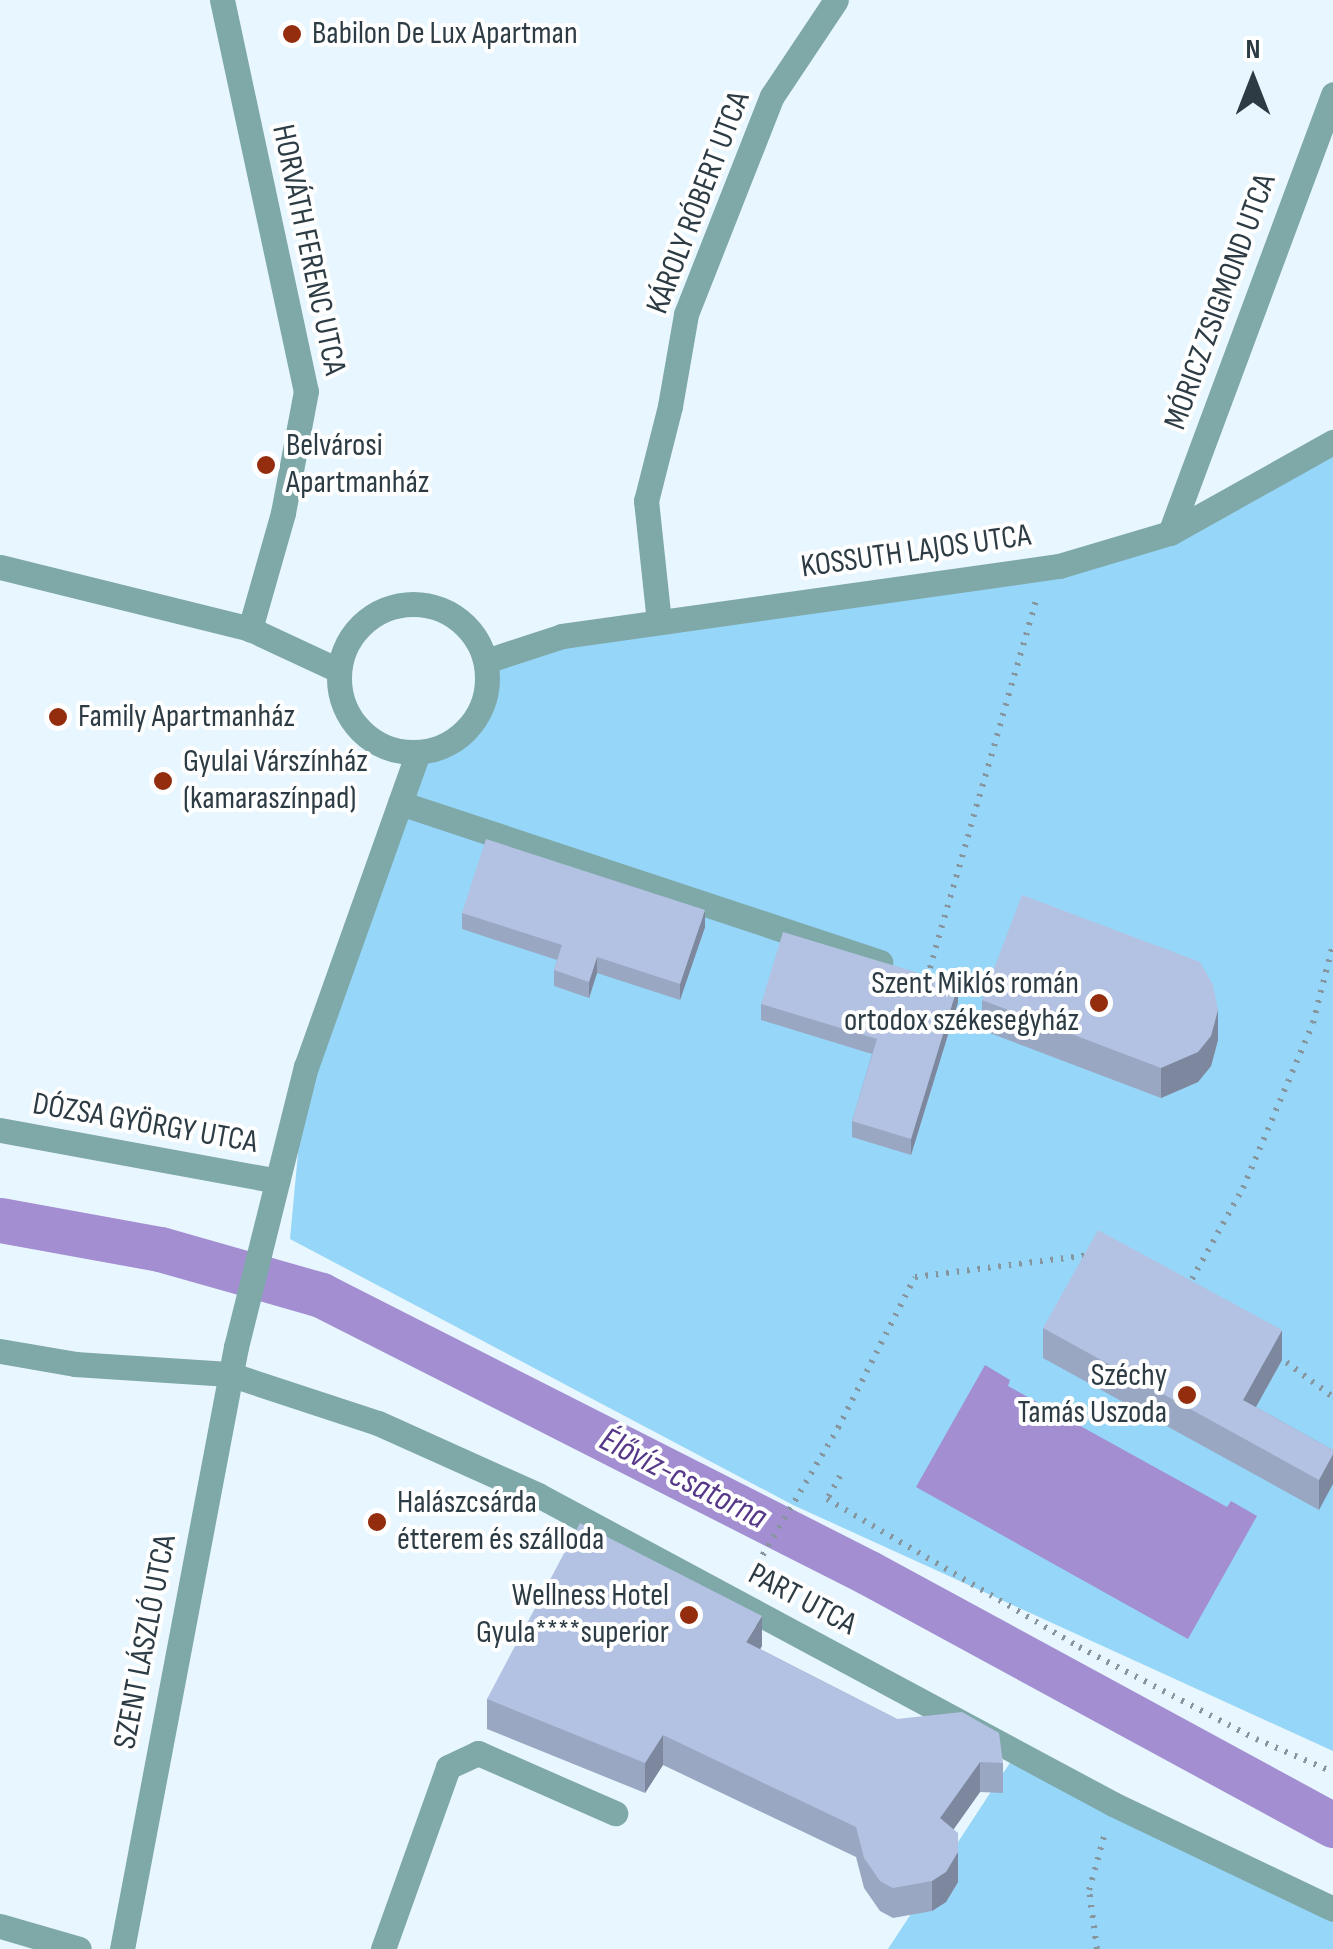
<!DOCTYPE html>
<html>
<head>
<meta charset="utf-8">
<style>
  body { margin:0 }
  #map { position:relative; width:1333px; height:1949px; overflow:hidden; background:#e8f7ff; font-family:"Sofia Sans Condensed",sans-serif }
  div>[style] { position:absolute }
  .green>* { inset:0; background:#96d6f8 }
  .water>* { inset:0; background:#a28ed1 }
  .canal>* { height:45px; margin:-22.5px; padding:0 22.5px; transform-origin:22.5px; border-radius:22.5px; background:#a28ed1 }
  .path>* { height:6px; margin-top:-3px; transform-origin:0; background:repeating-linear-gradient(90deg,#87969e 0 2.5px,transparent 0 10.5px) }
  .minor>* { height:25px; margin:-12.5px; padding:0 12.5px; transform-origin:12.5px; border-radius:12.5px; background:#7fa8a9 }
  .minor>.ring { margin:-12.5px; padding:0; box-sizing:content-box; background:none; border:25px solid #7fa8a9; border-radius:50% }
  .wall>* { inset:0; background:#9aa7c2 }
  .shaded-wall>* { inset:0; background:#7d889e }
  .building>* { inset:0; background:#b3c2e2 }
  .dots>* { width:28px; height:28px; translate:-50% -50%; box-sizing:border-box; border:5px solid #fff; border-radius:50% }
  span { translate:-50% -50%; white-space:nowrap; text-align:center; line-height:1.15; -webkit-text-stroke:8px #fff; paint-order:stroke }
  .poi-label { font-size:32px; color:#2d3c44 }
  .left { translate:0 -50%; text-align:left }
  .right { translate:-100% -50%; text-align:right }
  .street-label { font-size:32px; color:#2d3c44 }
  .water-label { font-size:35px; color:#553887; font-style:italic }
  .north { position:absolute; left:1203px; top:30px; width:100px; height:100px; -webkit-text-stroke:8px #fff; paint-order:stroke; rotate:0deg; font-size:28px; font-weight:700; line-height:40px; text-align:center; color:#2d3c44 }
  .north::after { content:''; display:block; margin:auto; width:35px; height:45px; background:#2d3c44; clip-path:polygon(50% 0,100% 100%,50% 72%,0 100%) }
</style>
</head>
<body>
<div id="map">
  <div class="green">
    <i style="clip-path:polygon(1333px 442px,1333px 1751px,793px 1505px,290px 1239px,306px 1067px,418px 753px,443px 747px,481px 711px,486px 661px,1059px 566px,1170px 533px)"></i>
    <i style="clip-path:polygon(1017px 1752px,1333px 1909px,1333px 1949px,888px 1949px)"></i>
  </div>
  <div class="water">
    <i style="clip-path:polygon(985px 1365px,1010px 1380px,1008px 1386px,1227px 1507px,1231px 1501px,1257px 1516px,1188px 1639px,916px 1487px)"></i>
  </div>
  <div class="canal">
    <i style="left:0;top:1220px;width:163px;rotate:10.3deg"></i>
    <i style="left:160px;top:1249px;width:167px;rotate:15.9deg"></i>
    <i style="left:321px;top:1295px;width:614px;rotate:26.9deg"></i>
    <i style="left:869px;top:1573px;width:528px;rotate:28.51deg"></i>
  </div>
  <div class="path">
    <i style="left:927px;top:978px;width:393px;rotate:-73.9deg"></i>
    <i style="left:1187px;top:1288px;width:115px;rotate:-60.8deg"></i>
    <i style="left:1243px;top:1188px;width:179px;rotate:-67deg"></i>
    <i style="left:1313px;top:1023px;width:81px;rotate:-75.8deg"></i>
    <i style="left:1278px;top:1356px;width:69px;rotate:36.7deg"></i>
    <i style="left:840px;top:1476px;width:26px;rotate:119deg"></i>
    <i style="left:827px;top:1499px;width:292px;rotate:30.4deg"></i>
    <i style="left:1079px;top:1647px;width:199px;rotate:27.5deg"></i>
    <i style="left:1256px;top:1739px;width:84px;rotate:23.2deg"></i>
    <i style="left:752px;top:1573px;width:169px;rotate:-59.3deg"></i>
    <i style="left:838px;top:1428px;width:169px;rotate:-63deg"></i>
    <i style="left:915px;top:1277px;width:174px;rotate:-7.2deg"></i>
    <i style="left:1097px;top:1949px;width:60px;rotate:-97.7deg"></i>
    <i style="left:1089px;top:1890px;width:59px;rotate:-74.3deg"></i>
  </div>
  <div class="minor">
    <i style="left:222px;top:0;width:400px;rotate:77.9deg"></i>
    <i style="left:306px;top:391px;width:124px;rotate:100.7deg"></i>
    <i style="left:283px;top:513px;width:121px;rotate:105.9deg"></i>
    <i style="left:1170px;top:533px;width:468px;rotate:-69.6deg"></i>
    <i style="left:0;top:567px;width:258px;rotate:13.9deg"></i>
    <i style="left:250px;top:629px;width:97px;rotate:25deg"></i>
    <i class="ring" style="left:339px;top:604px;width:123px;height:123px"></i>
    <i style="left:659px;top:622px;width:122px;rotate:-96.1deg"></i>
    <i style="left:646px;top:501px;width:98px;rotate:-75.8deg"></i>
    <i style="left:670px;top:406px;width:93px;rotate:-80.1deg"></i>
    <i style="left:686px;top:314px;width:234px;rotate:-68.5deg"></i>
    <i style="left:772px;top:96px;width:115px;rotate:-56.3deg"></i>
    <i style="left:486px;top:661px;width:80px;rotate:-18.2deg"></i>
    <i style="left:562px;top:636px;width:502px;rotate:-8.02deg"></i>
    <i style="left:1059px;top:566px;width:116px;rotate:-16.6deg"></i>
    <i style="left:1170px;top:533px;width:187px;rotate:-29.2deg"></i>
    <i style="left:400px;top:803px;width:506px;rotate:18.33deg"></i>
    <i style="left:0;top:1130px;width:282px;rotate:10.4deg"></i>
    <i style="left:0;top:1351px;width:76px;rotate:9.8deg"></i>
    <i style="left:75px;top:1364px;width:154px;rotate:3.7deg"></i>
    <i style="left:229px;top:1374px;width:157px;rotate:18.2deg"></i>
    <i style="left:378px;top:1423px;width:175px;rotate:24.2deg"></i>
    <i style="left:538px;top:1495px;width:653px;rotate:28.25deg"></i>
    <i style="left:1113px;top:1804px;width:244px;rotate:25.5deg"></i>
    <i style="left:0;top:1926px;width:82px;rotate:16.2deg"></i>
    <i style="left:122px;top:1949px;width:613px;rotate:-79.28deg"></i>
    <i style="left:236px;top:1347px;width:289px;rotate:-76deg"></i>
    <i style="left:306px;top:1067px;width:333px;rotate:-70.4deg"></i>
    <i style="left:383px;top:1949px;width:193px;rotate:-70.3deg"></i>
    <i style="left:448px;top:1767px;width:33px;rotate:-25deg"></i>
    <i style="left:478px;top:1753px;width:150px;rotate:23.7deg"></i>
  </div>
  <div class="wall">
    <i style="clip-path:polygon(462px 913px,705px 927px,680px 1000px,597px 973px,589px 998px,554px 986px,554px 970px,557px 960px,462px 929px)"></i>
    <i style="clip-path:polygon(982px 1000px,1218px 1040px,1211px 1066px,1198px 1082px,1161px 1098px,982px 1030px)"></i>
    <i style="clip-path:polygon(958px 1002px,911px 1155px,852px 1137px,852px 1121px,872px 1054px,761px 1020px,761px 1004px)"></i>
    <i style="clip-path:polygon(1043px 1328px,1282px 1360px,1256px 1407px,1333px 1450px,1319px 1510px,1043px 1358px)"></i>
    <i style="clip-path:polygon(762px 1646px,760px 1649px,897px 1719px,1003px 1763px,1003px 1793px,980px 1792px,954px 1829px,958px 1882px,946px 1902px,932px 1911px,893px 1918px,880px 1911px,864px 1888px,856px 1857px,663px 1765px,645px 1793px,487px 1729px,487px 1699px)"></i>
  </div>
  <div class="shaded-wall">
    <i style="clip-path:polygon(705px 910px,705px 927px,680px 1000px,680px 984px)"></i>
    <i style="clip-path:polygon(597px 957px,597px 973px,589px 998px,589px 982px)"></i>
    <i style="clip-path:polygon(958px 985px,958px 1002px,911px 1155px,911px 1139px)"></i>
    <i style="clip-path:polygon(1218px 1010px,1218px 1040px,1211px 1066px,1198px 1082px,1161px 1098px,1161px 1068px)"></i>
    <i style="clip-path:polygon(1282px 1330px,1282px 1360px,1243px 1430px,1243px 1400px)"></i>
    <i style="clip-path:polygon(1333px 1454px,1333px 1484px,1319px 1510px,1319px 1480px)"></i>
    <i style="clip-path:polygon(762px 1616px,762px 1646px,746px 1672px,746px 1642px)"></i>
    <i style="clip-path:polygon(663px 1735px,663px 1765px,645px 1793px,645px 1763px)"></i>
    <i style="clip-path:polygon(980px 1762px,980px 1792px,940px 1848px,940px 1818px)"></i>
    <i style="clip-path:polygon(958px 1852px,958px 1882px,946px 1902px,932px 1911px,932px 1881px)"></i>
  </div>
  <div class="building">
    <i style="clip-path:polygon(486px 839px,705px 910px,680px 984px,597px 957px,589px 982px,554px 970px,562px 945px,462px 913px)"></i>
    <i style="clip-path:polygon(1022px 895px,1200px 962px,1213px 985px,1218px 1010px,1211px 1036px,1198px 1052px,1161px 1068px,982px 1000px)"></i>
    <i style="clip-path:polygon(783px 932px,958px 985px,911px 1139px,852px 1121px,877px 1039px,761px 1004px)"></i>
    <i style="clip-path:polygon(1098px 1230px,1282px 1330px,1243px 1400px,1333px 1450px,1333px 1454px,1319px 1480px,1043px 1328px)"></i>
    <i style="clip-path:polygon(580px 1523px,762px 1616px,746px 1642px,897px 1719px,962px 1712px,999px 1733px,1003px 1763px,980px 1762px,940px 1818px,958px 1833px,958px 1852px,946px 1872px,932px 1881px,893px 1888px,880px 1881px,864px 1858px,856px 1827px,663px 1735px,645px 1763px,487px 1699px)"></i>
  </div>
  <div class="dots">
    <i style="left:292px;top:34px;background:#942d0d"></i>
    <i style="left:266px;top:465px;background:#942d0d"></i>
    <i style="left:58px;top:717px;background:#942d0d"></i>
    <i style="left:163px;top:781px;background:#942d0d"></i>
    <i style="left:1099px;top:1003px;background:#942d0d"></i>
    <i style="left:1187px;top:1395px;background:#942d0d"></i>
    <i style="left:377px;top:1522px;background:#942d0d"></i>
    <i style="left:689px;top:1615px;background:#942d0d"></i>
  </div>
  <div class="poi-label">
    <span class="left" style="left:312px;top:34px">Babilon De Lux Apartman</span>
    <span class="left" style="left:286px;top:465px">Belvárosi<br>Apartmanház</span>
    <span class="left" style="left:78px;top:717px">Family Apartmanház</span>
    <span class="left" style="left:183px;top:781px">Gyulai Várszínház<br>(kamaraszínpad)</span>
    <span class="right" style="left:1079px;top:1003px">Szent Miklós román<br>ortodox székesegyház</span>
    <span class="right" style="left:1167px;top:1395px">Széchy<br>Tamás Uszoda</span>
    <span class="left" style="left:397px;top:1522px">Halászcsárda<br>étterem és szálloda</span>
    <span class="right" style="left:669px;top:1615px">Wellness Hotel<br>Gyula****superior</span>
  </div>
  <div class="street-label">
    <span style="left:699px;top:203px;rotate:-69deg">KÁROLY RÓBERT UTCA</span>
    <span style="left:308px;top:250px;rotate:78deg">HORVÁTH FERENC UTCA</span>
    <span style="left:1221px;top:302px;rotate:-70deg">MÓRICZ ZSIGMOND UTCA</span>
    <span style="left:916px;top:552px;rotate:-8deg">KOSSUTH LAJOS UTCA</span>
    <span style="left:145px;top:1124px;rotate:10deg">DÓZSA GYÖRGY UTCA</span>
    <span style="left:802px;top:1600px;rotate:28deg">PART UTCA</span>
    <span style="left:146px;top:1642px;rotate:-79deg">SZENT LÁSZLÓ UTCA</span>
  </div>
  <div class="water-label">
    <span style="left:683px;top:1479px;rotate:27deg">Élővíz-csatorna</span>
  </div>
  <div class="north">N</div>
</div>
</body>
</html>
